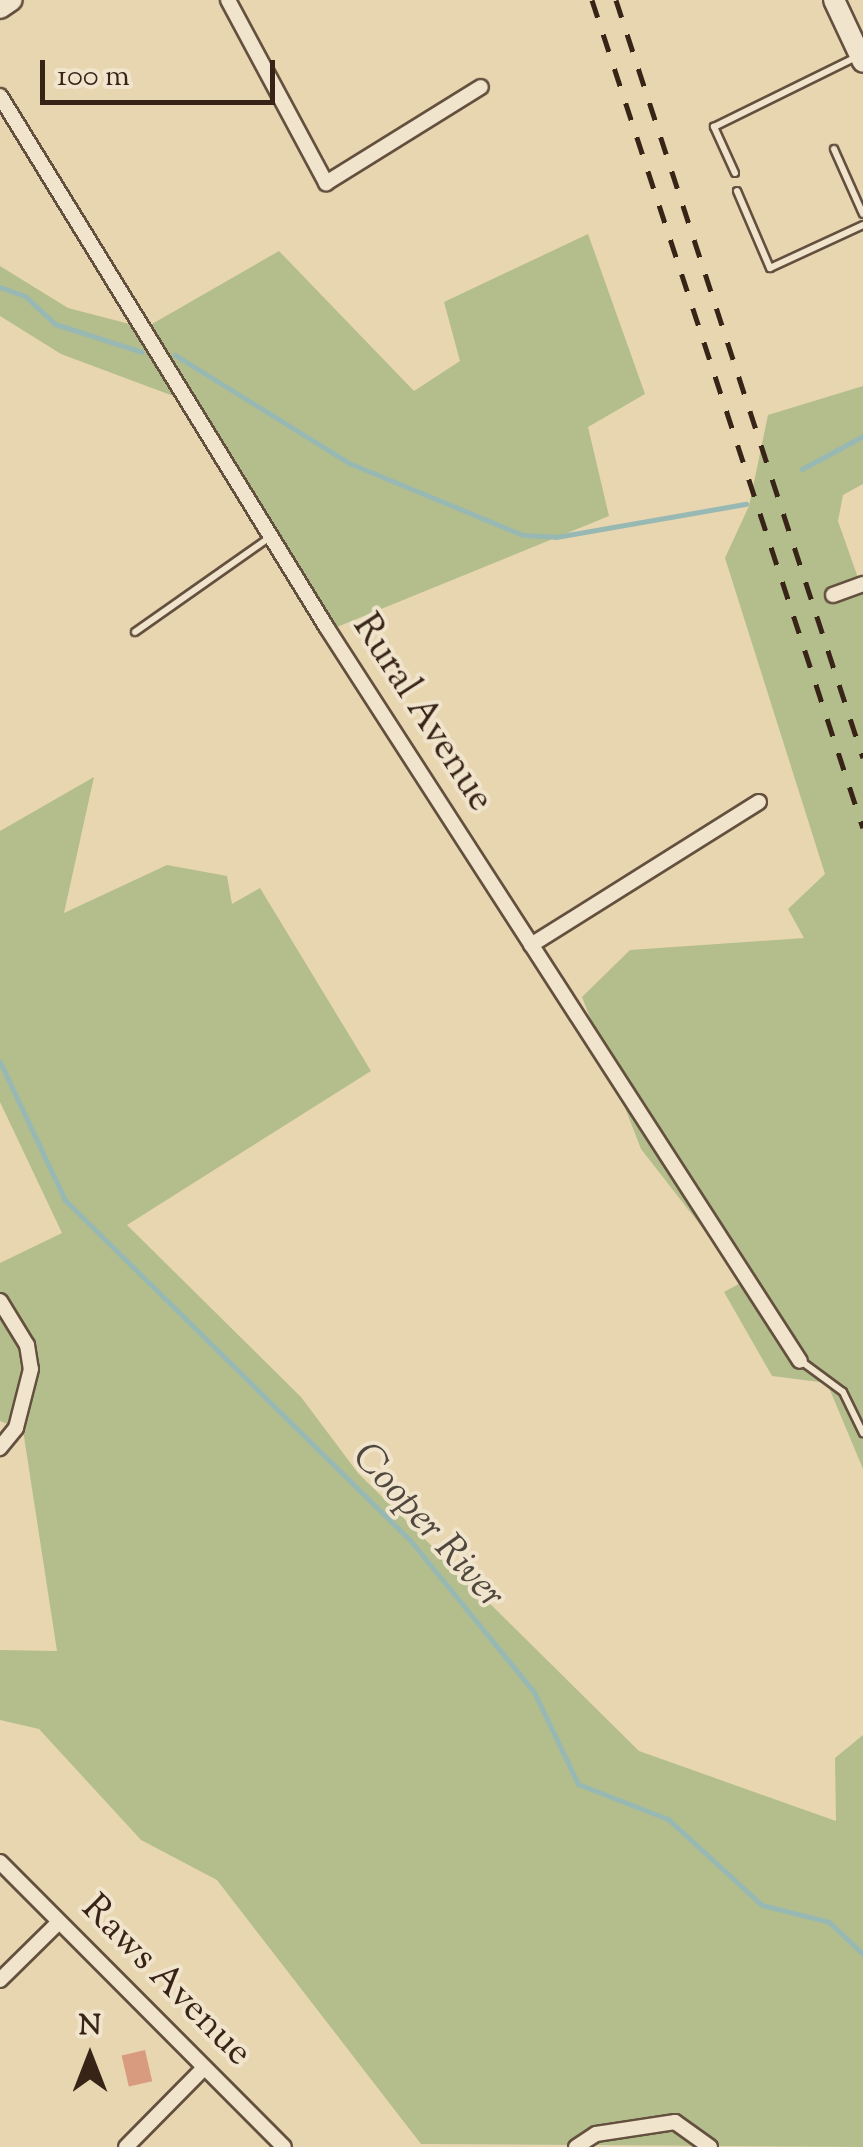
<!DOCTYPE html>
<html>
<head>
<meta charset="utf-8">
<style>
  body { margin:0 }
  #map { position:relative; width:863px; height:2147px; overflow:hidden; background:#e8d6b1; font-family:"Sorts Mill Goudy",serif }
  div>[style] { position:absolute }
  .green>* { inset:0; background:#b4be8d }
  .stream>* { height:5px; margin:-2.5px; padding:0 2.5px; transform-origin:2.5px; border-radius:2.5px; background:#98b8b3 }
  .building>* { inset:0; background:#d89b7f; transform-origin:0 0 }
  .roads { filter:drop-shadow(2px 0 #64503e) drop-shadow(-2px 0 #64503e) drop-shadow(0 2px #64503e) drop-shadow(0 -2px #64503e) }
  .service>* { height:6px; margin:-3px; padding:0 3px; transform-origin:3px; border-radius:3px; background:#f0e4cc }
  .minor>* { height:14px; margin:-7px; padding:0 7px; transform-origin:7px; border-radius:7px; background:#f0e4cc }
  .secondary>* { height:20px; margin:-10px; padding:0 10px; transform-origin:10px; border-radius:10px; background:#f0e4cc }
  .rail>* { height:5px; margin-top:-2.5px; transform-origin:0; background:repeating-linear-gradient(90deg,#382317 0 18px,transparent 0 36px) }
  span { translate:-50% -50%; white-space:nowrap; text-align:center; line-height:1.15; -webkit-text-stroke:8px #f0e4cc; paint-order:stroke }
  .street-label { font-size:38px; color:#382317 }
  .water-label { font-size:40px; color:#50483e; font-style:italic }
  .north { position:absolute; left:40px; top:2007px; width:100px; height:100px; -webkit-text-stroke:8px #f0e4cc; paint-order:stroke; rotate:0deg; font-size:28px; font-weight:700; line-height:40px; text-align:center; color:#382317 }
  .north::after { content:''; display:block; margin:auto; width:35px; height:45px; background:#382317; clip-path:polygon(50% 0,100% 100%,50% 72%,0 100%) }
  .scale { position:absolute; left:40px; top:60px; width:235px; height:45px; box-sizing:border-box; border:5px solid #382317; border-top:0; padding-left:12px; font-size:30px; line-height:35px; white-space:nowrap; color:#382317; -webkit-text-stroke:8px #f0e4cc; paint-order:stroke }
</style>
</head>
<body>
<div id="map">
  <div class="green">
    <i style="clip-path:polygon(588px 234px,645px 394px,588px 427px,609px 516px,332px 629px,192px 403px,61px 354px,0 316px,0 266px,68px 308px,145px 328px,279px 251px,414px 391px,460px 361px,444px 302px)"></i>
    <i style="clip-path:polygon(863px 386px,863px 484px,843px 495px,838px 521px,863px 592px,863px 1469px,827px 1383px,772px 1376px,724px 1292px,744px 1281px,641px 1149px,582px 997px,630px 950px,804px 938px,788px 909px,825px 874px,725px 558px,749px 506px,768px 415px)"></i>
    <i style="clip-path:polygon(94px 777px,64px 913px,167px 865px,227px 876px,232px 904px,260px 888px,371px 1071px,127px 1225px,301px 1397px,358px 1473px,639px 1751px,836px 1821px,835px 1758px,863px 1735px,863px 2147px,421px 2144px,217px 1880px,141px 1840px,39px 1729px,0 1720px,0 1650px,57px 1651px,23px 1430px,0 1421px,0 1263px,62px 1233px,0 1102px,0 831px)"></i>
  </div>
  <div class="stream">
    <i style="left:0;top:287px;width:27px;rotate:20deg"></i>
    <i style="left:25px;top:296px;width:41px;rotate:43deg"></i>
    <i style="left:55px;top:324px;width:91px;rotate:17.8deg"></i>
    <i style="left:175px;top:355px;width:205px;rotate:31.8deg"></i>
    <i style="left:349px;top:463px;width:188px;rotate:22.5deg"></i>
    <i style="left:523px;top:535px;width:33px;rotate:3deg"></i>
    <i style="left:556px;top:537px;width:193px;rotate:-9.9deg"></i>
    <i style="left:802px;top:469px;width:69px;rotate:-28.4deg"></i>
    <i style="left:0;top:1062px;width:153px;rotate:64.8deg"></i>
    <i style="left:65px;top:1200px;width:484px;rotate:44.6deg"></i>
    <i style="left:410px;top:1540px;width:196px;rotate:50.8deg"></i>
    <i style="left:534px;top:1692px;width:102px;rotate:64.4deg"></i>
    <i style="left:578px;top:1784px;width:97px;rotate:21.3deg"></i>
    <i style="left:668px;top:1819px;width:127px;rotate:42.5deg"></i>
    <i style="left:762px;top:1905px;width:69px;rotate:14.2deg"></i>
    <i style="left:829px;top:1922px;width:47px;rotate:43.3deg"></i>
  </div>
  <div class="building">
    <i style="left:145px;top:2050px;width:32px;height:24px;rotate:77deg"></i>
  </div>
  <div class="roads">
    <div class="service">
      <i style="left:834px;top:149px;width:71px;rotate:66deg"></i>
      <i style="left:735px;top:173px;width:51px;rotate:-114.5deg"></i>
      <i style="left:714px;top:127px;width:156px;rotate:-26.2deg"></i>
      <i style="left:737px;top:191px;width:84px;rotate:66.8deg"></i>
      <i style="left:770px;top:268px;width:102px;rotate:-24.8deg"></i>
      <i style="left:135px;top:632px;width:165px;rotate:-35.1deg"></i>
      <i style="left:801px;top:1361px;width:52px;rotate:36.4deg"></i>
      <i style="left:843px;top:1392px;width:46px;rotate:64deg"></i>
    </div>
    <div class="minor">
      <i style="left:228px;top:0;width:208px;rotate:61.8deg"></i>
      <i style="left:326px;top:183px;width:182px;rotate:-31.8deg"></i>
      <i style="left:0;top:96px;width:624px;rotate:58.42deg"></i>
      <i style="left:327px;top:628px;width:872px;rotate:57.17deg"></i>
      <i style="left:833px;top:595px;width:32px;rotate:-20deg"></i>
      <i style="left:531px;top:945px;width:269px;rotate:-32.1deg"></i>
      <i style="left:0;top:1301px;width:52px;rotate:58.5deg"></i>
      <i style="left:27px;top:1345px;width:24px;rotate:81deg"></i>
      <i style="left:31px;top:1369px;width:61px;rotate:104.3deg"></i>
      <i style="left:16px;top:1428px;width:26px;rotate:129deg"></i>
      <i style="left:0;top:1862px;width:402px;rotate:45.1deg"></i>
      <i style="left:0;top:1980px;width:83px;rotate:-44.5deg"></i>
      <i style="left:126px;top:2147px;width:111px;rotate:-45.4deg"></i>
      <i style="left:576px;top:2147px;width:24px;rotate:-33deg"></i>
      <i style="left:596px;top:2134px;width:80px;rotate:-8.6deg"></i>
      <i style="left:675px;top:2122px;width:43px;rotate:35.5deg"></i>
    </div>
    <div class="secondary">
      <i style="left:834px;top:0;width:68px;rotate:64.9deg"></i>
      <i style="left:0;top:8px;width:14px;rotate:-34deg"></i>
    </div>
  </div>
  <div class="rail">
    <i style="left:592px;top:0;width:871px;rotate:71.88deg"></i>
    <i style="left:616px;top:0;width:797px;rotate:71.95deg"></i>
  </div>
  <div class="street-label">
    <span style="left:421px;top:714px;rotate:57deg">Rural Avenue</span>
    <span style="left:165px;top:1982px;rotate:45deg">Raws Avenue</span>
  </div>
  <div class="water-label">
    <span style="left:427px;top:1527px;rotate:48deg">Cooper River</span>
  </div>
  <div class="north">N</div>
  <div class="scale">100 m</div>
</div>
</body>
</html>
